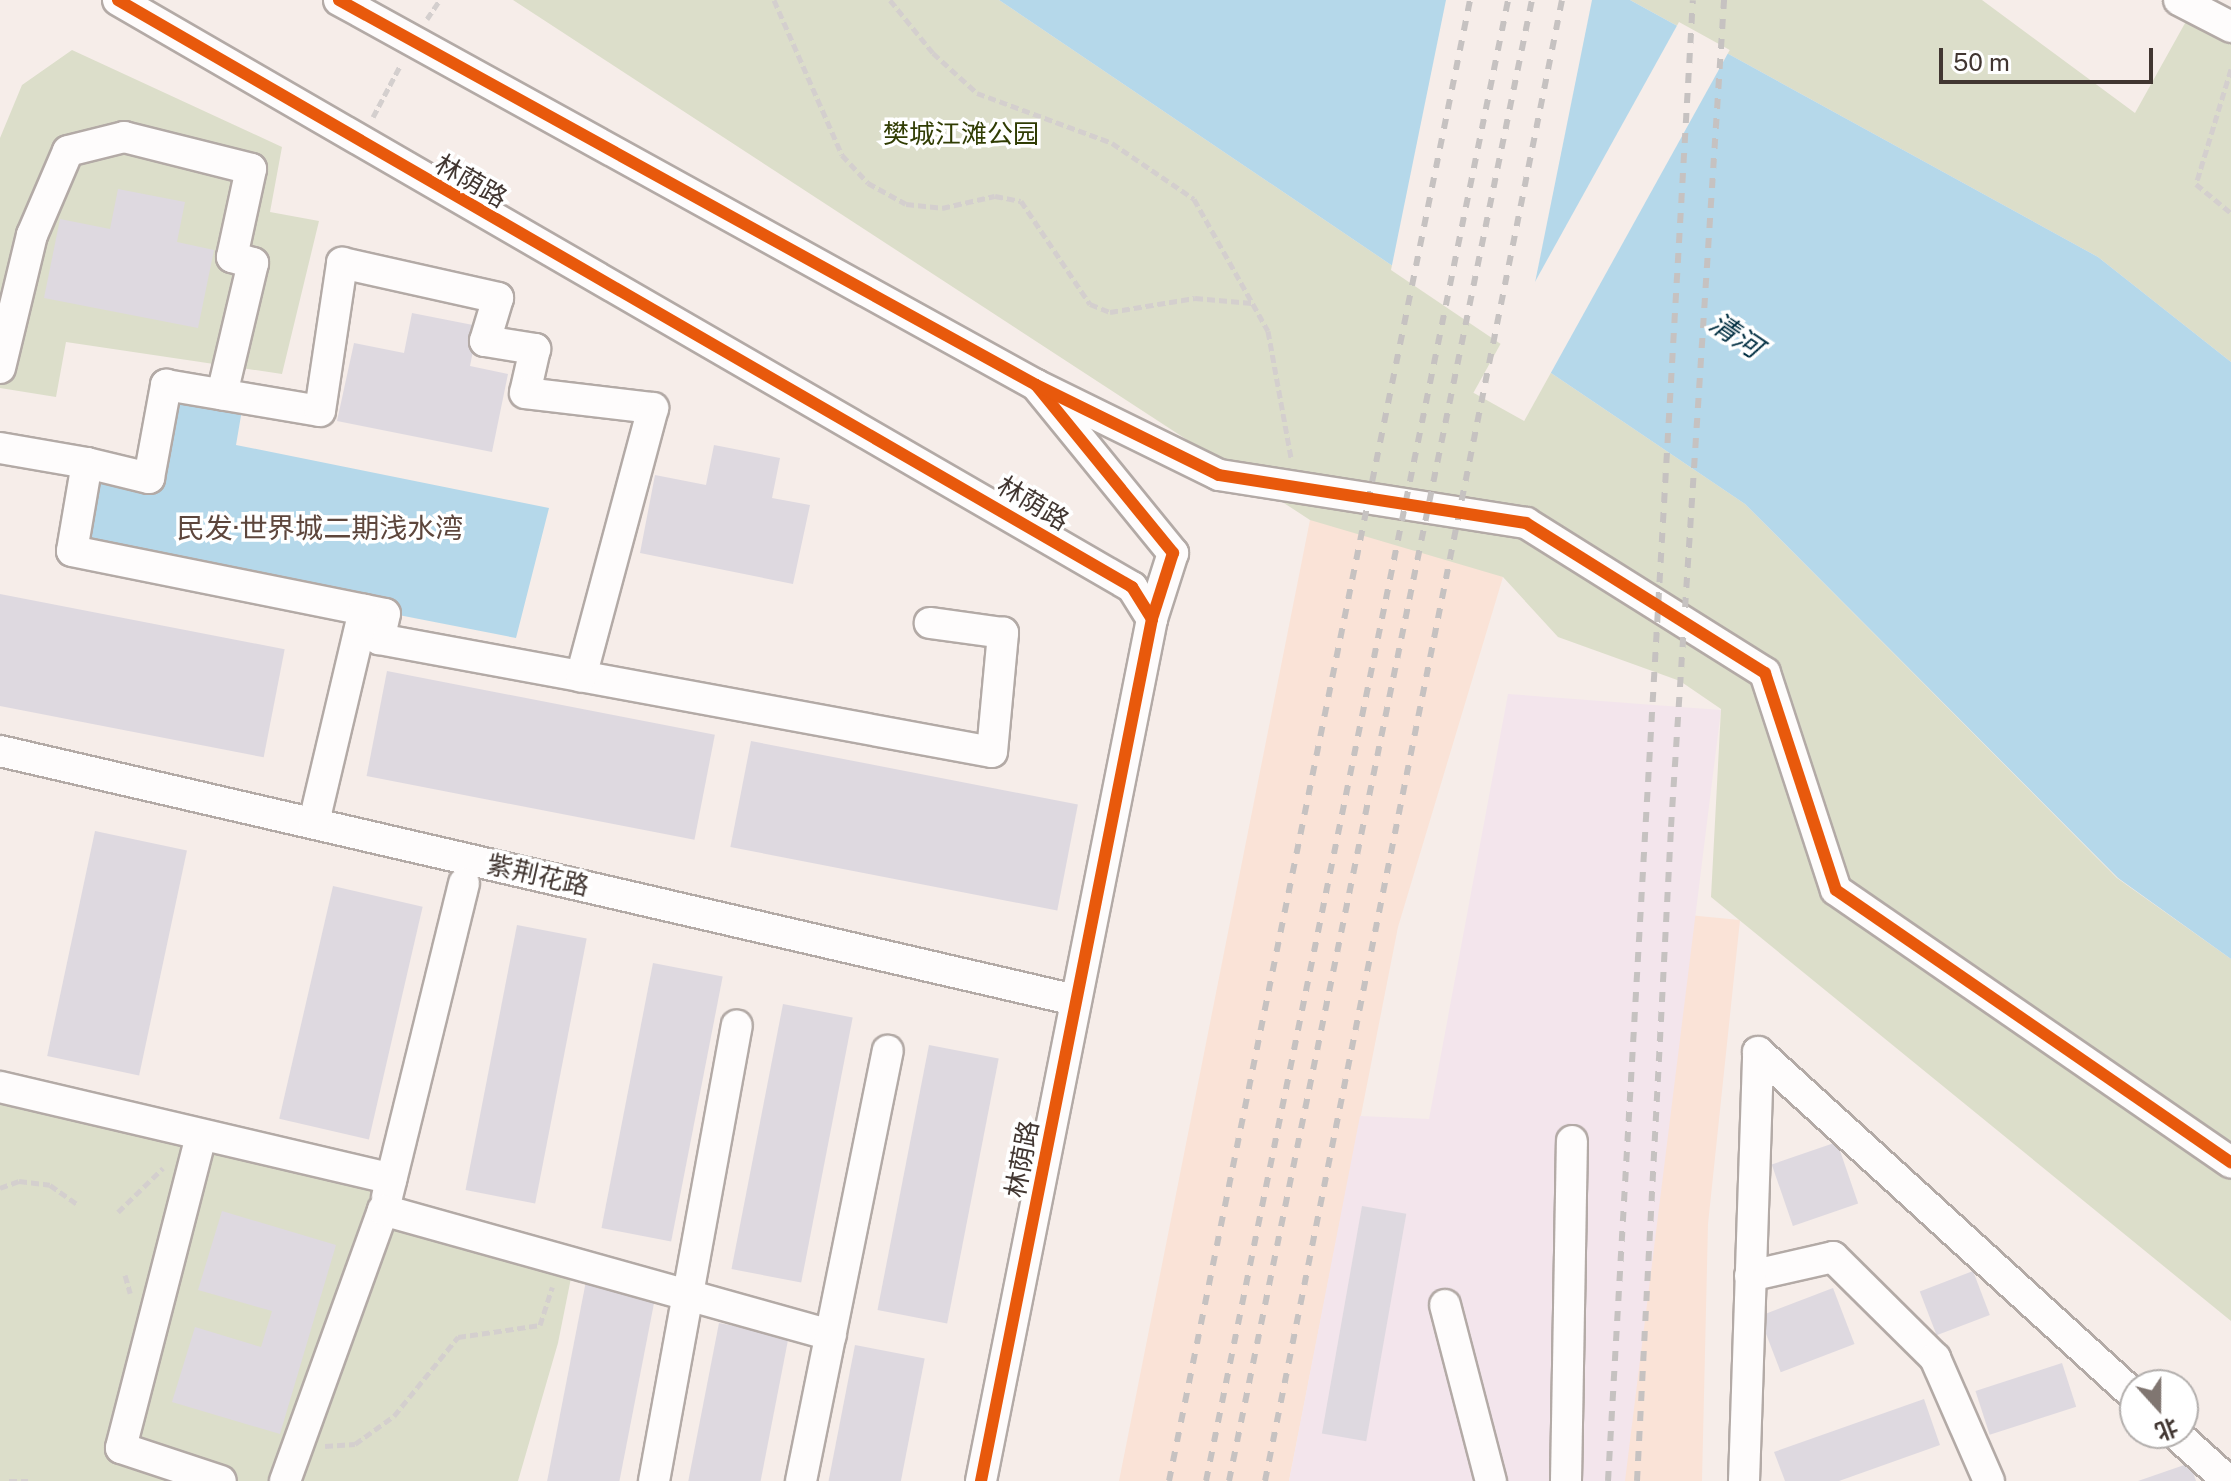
<!DOCTYPE html>
<html>
<head>
<meta charset="utf-8">
<style>
  body { margin:0 }
  #map { position:relative; width:2231px; height:1481px; overflow:hidden; background:#f6ede9; font-family:"Public Sans","Noto Sans SC",sans-serif }
  div>[style] { position:absolute }
  .built>* { inset:0; background:#fae3d7 }
  .industrial>* { inset:0; background:#f3e5ec }
  .green>* { inset:0; background:#dcdeca }
  .water>* { inset:0; background:#b5d8ea }
  .pier>* { inset:0; background:#f6ede9; transform-origin:0 0 }
  .building>* { inset:0; background:#ded9e0; transform-origin:0 0 }
  .path>* { height:5px; margin-top:-2.5px; transform-origin:0; background:repeating-linear-gradient(90deg,#d4cfce 0 8px,transparent 0 12px) }
  .roads { filter:drop-shadow(2px 0 #b3aaa6) drop-shadow(-2px 0 #b3aaa6) drop-shadow(0 2px #b3aaa6) drop-shadow(0 -2px #b3aaa6) }
  .minor>* { height:30px; margin:-15px; padding:0 15px; transform-origin:15px; border-radius:15px; background:#fefcfc }
  .rail>* { height:6px; margin-top:-3px; transform-origin:0; background:repeating-linear-gradient(90deg,#c6c2c1 0 10px,transparent 0 20px) }
  .cycleway>* { height:12px; margin:-6px; padding:0 6px; transform-origin:6px; border-radius:6px; background:#e8590c }
  span { translate:-50% -50%; white-space:nowrap; text-align:center; line-height:1.15; -webkit-text-stroke:7px #fff; paint-order:stroke }
  .park-label { font-size:26px; color:#303c03 }
  .street-label { font-size:26px; color:#413631 }
  .water-label { font-size:28px; color:#002e41; font-style:italic }
  .neighbourhood-label { font-size:28px; color:#5d463c }
  .north { position:absolute; left:2119px; top:1369px; width:80px; height:80px; box-sizing:border-box; background:#fff; border:2px solid #b3afad; border-radius:50%; rotate:159deg; font-size:22px; font-weight:700; line-height:32px; text-align:center; color:#413631 }
  .north::after { content:''; display:block; margin:auto; width:28px; height:36px; background:#807671; clip-path:polygon(50% 0,100% 100%,50% 72%,0 100%) }
  .scale { position:absolute; left:1939px; top:48px; width:214px; height:36px; box-sizing:border-box; border:4px solid #413631; border-top:0; padding-left:10px; font-size:24px; line-height:28px; white-space:nowrap; color:#413631; -webkit-text-stroke:6px #fff; paint-order:stroke }
</style>
</head>
<body>
<div id="map">
  <div class="built">
    <i style="clip-path:polygon(1343px 507px,1503px 577px,1398px 927px,1289px 1481px,1119px 1481px,1310px 520px)"></i>
    <i style="clip-path:polygon(1595px 906px,1740px 920px,1708px 1224px,1702px 1481px,1575px 1481px)"></i>
  </div>
  <div class="industrial">
    <i style="clip-path:polygon(1508px 694px,1721px 710px,1625px 1481px,1289px 1481px,1360px 1116px,1429px 1119px)"></i>
  </div>
  <div class="green">
    <i style="clip-path:polygon(513px 0,999px 0,1745px 504px,2117px 878px,2231px 959px,2231px 1321px,1711px 897px,1721px 709px,1680px 681px,1558px 637px,1503px 577px,1310px 520px)"></i>
    <i style="clip-path:polygon(1630px 0,1982px 0,2135px 113px,2194px 7px,2231px 27px,2231px 362px,2098px 257px)"></i>
    <i style="clip-path:polygon(72px 50px,282px 147px,270px 212px,319px 221px,282px 374px,66px 342px,56px 397px,0 388px,0 138px,22px 85px)"></i>
    <i style="clip-path:polygon(0 1090px,391px 1179px,384px 1210px,574px 1263px,558px 1343px,518px 1481px,0 1481px)"></i>
  </div>
  <div class="water">
    <i style="clip-path:polygon(999px 0,1630px 0,2098px 257px,2231px 362px,2231px 959px,2118px 878px,1745px 504px)"></i>
    <i style="clip-path:polygon(166px 385px,244px 398px,236px 445px,549px 508px,516px 638px,72px 551px,87px 463px,149px 478px)"></i>
  </div>
  <div class="pier">
    <i style="clip-path:polygon(1446px 0,1592px 0,1520px 357px,1391px 270px)"></i>
    <i style="left:1679px;top:22px;width:58px;height:424px;rotate:29deg"></i>
  </div>
  <div class="building">
    <i style="clip-path:polygon(118px 189px,185px 202px,177px 242px,214px 250px,198px 328px,44px 298px,60px 219px,110px 229px)"></i>
    <i style="clip-path:polygon(412px 313px,478px 326px,470px 366px,508px 374px,492px 452px,337px 421px,354px 343px,404px 353px)"></i>
    <i style="clip-path:polygon(714px 445px,780px 458px,772px 498px,810px 505px,793px 584px,640px 553px,655px 475px,706px 485px)"></i>
    <i style="left:0;top:594px;width:290px;height:110px;rotate:11deg"></i>
    <i style="left:387px;top:671px;width:334px;height:107px;rotate:11deg"></i>
    <i style="left:751px;top:741px;width:333px;height:108px;rotate:11deg"></i>
    <i style="left:95px;top:831px;width:94px;height:230px;rotate:12deg"></i>
    <i style="left:333px;top:886px;width:92px;height:239px;rotate:13deg"></i>
    <i style="left:517px;top:925px;width:71px;height:270px;rotate:11deg"></i>
    <i style="left:653px;top:963px;width:71px;height:270px;rotate:11deg"></i>
    <i style="left:783px;top:1004px;width:71px;height:270px;rotate:11deg"></i>
    <i style="left:929px;top:1045px;width:71px;height:270px;rotate:11deg"></i>
    <i style="left:1837px;top:1142px;width:65px;height:69px;rotate:71deg"></i>
    <i style="left:1362px;top:1206px;width:45px;height:231px;rotate:10deg"></i>
    <i style="clip-path:polygon(222px 1211px,336px 1245px,280px 1434px,172px 1402px,195px 1327px,261px 1347px,272px 1311px,198px 1290px)"></i>
    <i style="left:1973px;top:1271px;width:47px;height:57px;rotate:69deg"></i>
    <i style="left:586px;top:1281px;width:71px;height:204px;rotate:11deg"></i>
    <i style="left:1833px;top:1288px;width:60px;height:79px;rotate:69deg"></i>
    <i style="left:719px;top:1323px;width:71px;height:161px;rotate:11deg"></i>
    <i style="left:855px;top:1345px;width:71px;height:139px;rotate:11deg"></i>
    <i style="left:2062px;top:1363px;width:46px;height:91px;rotate:72deg"></i>
    <i style="clip-path:polygon(1924px 1399px,1940px 1445px,1839px 1481px,1785px 1481px,1774px 1452px)"></i>
    <i style="clip-path:polygon(2190px 1463px,2196px 1481px,2138px 1481px)"></i>
  </div>
  <div class="path">
    <i style="left:774px;top:0;width:169px;rotate:66.3deg"></i>
    <i style="left:842px;top:155px;width:38px;rotate:47deg"></i>
    <i style="left:868px;top:183px;width:43px;rotate:28.9deg"></i>
    <i style="left:906px;top:204px;width:36px;rotate:6deg"></i>
    <i style="left:942px;top:208px;width:54px;rotate:-12.8deg"></i>
    <i style="left:995px;top:196px;width:26px;rotate:11deg"></i>
    <i style="left:1021px;top:201px;width:124px;rotate:56.2deg"></i>
    <i style="left:1090px;top:304px;width:22px;rotate:22deg"></i>
    <i style="left:1110px;top:312px;width:86px;rotate:-9.4deg"></i>
    <i style="left:1195px;top:298px;width:57px;rotate:5deg"></i>
    <i style="left:890px;top:0;width:68px;rotate:50.9deg"></i>
    <i style="left:933px;top:53px;width:59px;rotate:42.3deg"></i>
    <i style="left:977px;top:93px;width:144px;rotate:20.3deg"></i>
    <i style="left:1112px;top:143px;width:99px;rotate:34.3deg"></i>
    <i style="left:1194px;top:199px;width:151px;rotate:60.7deg"></i>
    <i style="left:1268px;top:331px;width:129px;rotate:79.7deg"></i>
    <i style="left:427px;top:19px;width:23px;rotate:-56deg"></i>
    <i style="left:2231px;top:69px;width:120px;rotate:106.9deg"></i>
    <i style="left:2196px;top:184px;width:45px;rotate:39.6deg"></i>
    <i style="left:373px;top:117px;width:58px;rotate:-62.1deg"></i>
    <i style="left:0;top:1188px;width:20px;rotate:-20deg"></i>
    <i style="left:19px;top:1181px;width:31px;rotate:7deg"></i>
    <i style="left:50px;top:1185px;width:33px;rotate:35deg"></i>
    <i style="left:118px;top:1212px;width:63px;rotate:-44.4deg"></i>
    <i style="left:125px;top:1275px;width:19px;rotate:74deg"></i>
    <i style="left:325px;top:1446px;width:30px;rotate:-4deg"></i>
    <i style="left:355px;top:1444px;width:48px;rotate:-35.7deg"></i>
    <i style="left:394px;top:1416px;width:102px;rotate:-51deg"></i>
    <i style="left:458px;top:1337px;width:83px;rotate:-8.3deg"></i>
    <i style="left:540px;top:1325px;width:40px;rotate:-72deg"></i>
    <i style="left:9px;top:1481px;width:19px"></i>
  </div>
  <div class="roads">
    <div class="minor">
      <i style="left:118px;top:0;width:1172px;rotate:30.07deg"></i>
      <i style="left:1132px;top:587px;width:38px;rotate:58deg"></i>
      <i style="left:1152px;top:619px;width:879px;rotate:101.22deg"></i>
      <i style="left:339px;top:0;width:796px;rotate:28.91deg"></i>
      <i style="left:1036px;top:385px;width:217px;rotate:50.8deg"></i>
      <i style="left:1173px;top:553px;width:69px;rotate:107.7deg"></i>
      <i style="left:2179px;top:0;width:59px;rotate:27.4deg"></i>
      <i style="left:0;top:368px;width:137px;rotate:-76.5deg"></i>
      <i style="left:32px;top:235px;width:91px;rotate:-66.8deg"></i>
      <i style="left:68px;top:151px;width:58px;rotate:-14deg"></i>
      <i style="left:124px;top:137px;width:131px;rotate:14.1deg"></i>
      <i style="left:251px;top:169px;width:90px;rotate:102.2deg"></i>
      <i style="left:232px;top:257px;width:22px;rotate:16deg"></i>
      <i style="left:253px;top:263px;width:135px;rotate:103.3deg"></i>
      <i style="left:1036px;top:385px;width:204px;rotate:26.2deg"></i>
      <i style="left:1219px;top:475px;width:311px;rotate:8.9deg"></i>
      <i style="left:1526px;top:523px;width:282px;rotate:32.1deg"></i>
      <i style="left:1765px;top:673px;width:228px;rotate:71.9deg"></i>
      <i style="left:1836px;top:890px;width:480px;rotate:34.6deg"></i>
      <i style="left:0;top:448px;width:88px;rotate:9.8deg"></i>
      <i style="left:87px;top:463px;width:89px;rotate:99.7deg"></i>
      <i style="left:72px;top:551px;width:319px;rotate:11.4deg"></i>
      <i style="left:385px;top:614px;width:26px;rotate:103deg"></i>
      <i style="left:379px;top:639px;width:623px;rotate:10.44deg"></i>
      <i style="left:992px;top:752px;width:120px;rotate:-84.7deg"></i>
      <i style="left:1003px;top:633px;width:74px;rotate:-172.2deg"></i>
      <i style="left:87px;top:463px;width:64px;rotate:13.6deg"></i>
      <i style="left:149px;top:478px;width:95px;rotate:-79.6deg"></i>
      <i style="left:166px;top:385px;width:156px;rotate:9.6deg"></i>
      <i style="left:320px;top:411px;width:150px;rotate:-81.5deg"></i>
      <i style="left:342px;top:263px;width:160px;rotate:12.6deg"></i>
      <i style="left:498px;top:298px;width:45px;rotate:106.8deg"></i>
      <i style="left:485px;top:341px;width:51px;rotate:9.1deg"></i>
      <i style="left:535px;top:349px;width:45px;rotate:102.8deg"></i>
      <i style="left:525px;top:393px;width:129px;rotate:6.7deg"></i>
      <i style="left:653px;top:408px;width:278px;rotate:105deg"></i>
      <i style="left:0;top:751px;width:1103px;rotate:13.04deg"></i>
      <i style="left:314px;top:822px;width:218px;rotate:-76.7deg"></i>
      <i style="left:0;top:1087px;width:402px;rotate:13.2deg"></i>
      <i style="left:201px;top:1136px;width:322px;rotate:104.4deg"></i>
      <i style="left:121px;top:1448px;width:105px;rotate:18.3deg"></i>
      <i style="left:387px;top:1197px;width:323px;rotate:-76.2deg"></i>
      <i style="left:1750px;top:1276px;width:85px;rotate:-12.9deg"></i>
      <i style="left:1833px;top:1257px;width:144px;rotate:44.7deg"></i>
      <i style="left:1935px;top:1358px;width:134px;rotate:66.3deg"></i>
      <i style="left:1445px;top:1305px;width:182px;rotate:75.4deg"></i>
      <i style="left:2175px;top:1433px;width:72px;rotate:42.2deg"></i>
      <i style="left:285px;top:1481px;width:288px;rotate:-70.1deg"></i>
      <i style="left:383px;top:1210px;width:465px;rotate:15.6deg"></i>
      <i style="left:654px;top:1481px;width:463px;rotate:-79.7deg"></i>
      <i style="left:801px;top:1481px;width:439px;rotate:-78.6deg"></i>
      <i style="left:1566px;top:1481px;width:340px;rotate:-89deg"></i>
      <i style="left:1744px;top:1481px;width:429px;rotate:-88.1deg"></i>
      <i style="left:1758px;top:1052px;width:510px;rotate:42.38deg"></i>
    </div>
  </div>
  <div class="rail">
    <i style="left:1169px;top:1481px;width:1511px;rotate:-78.51deg"></i>
    <i style="left:1206px;top:1481px;width:1511px;rotate:-78.47deg"></i>
    <i style="left:1229px;top:1481px;width:1512px;rotate:-78.44deg"></i>
    <i style="left:1265px;top:1481px;width:1510px;rotate:-78.66deg"></i>
    <i style="left:1608px;top:1481px;width:1483px;rotate:-86.72deg"></i>
    <i style="left:1637px;top:1481px;width:655px;rotate:-87.02deg"></i>
    <i style="left:1671px;top:827px;width:829px;rotate:-86.33deg"></i>
  </div>
  <div class="cycleway">
    <i style="left:118px;top:0;width:1172px;rotate:30.07deg"></i>
    <i style="left:1132px;top:587px;width:38px;rotate:58deg"></i>
    <i style="left:1152px;top:619px;width:879px;rotate:101.22deg"></i>
    <i style="left:339px;top:0;width:796px;rotate:28.91deg"></i>
    <i style="left:1036px;top:385px;width:217px;rotate:50.8deg"></i>
    <i style="left:1173px;top:553px;width:69px;rotate:107.7deg"></i>
    <i style="left:1036px;top:385px;width:204px;rotate:26.2deg"></i>
    <i style="left:1219px;top:475px;width:311px;rotate:8.9deg"></i>
    <i style="left:1526px;top:523px;width:282px;rotate:32.1deg"></i>
    <i style="left:1765px;top:673px;width:228px;rotate:71.9deg"></i>
    <i style="left:1836px;top:890px;width:480px;rotate:34.6deg"></i>
  </div>
  <div class="park-label">
    <span style="left:961px;top:134px">樊城江滩公园</span>
  </div>
  <div class="street-label">
    <span style="left:471px;top:181px;rotate:30deg">林荫路</span>
    <span style="left:1033px;top:503px;rotate:31deg">林荫路</span>
    <span style="left:538px;top:875px;rotate:13deg">紫荆花路</span>
    <span style="left:1022px;top:1159px;rotate:-79deg">林荫路</span>
  </div>
  <div class="water-label">
    <span style="left:1736px;top:335px;rotate:34deg">清河</span>
  </div>
  <div class="neighbourhood-label">
    <span style="left:320px;top:528px">民发·世界城二期浅水湾</span>
  </div>
  <div class="north">北</div>
  <div class="scale">50 m</div>
</div>
</body>
</html>
